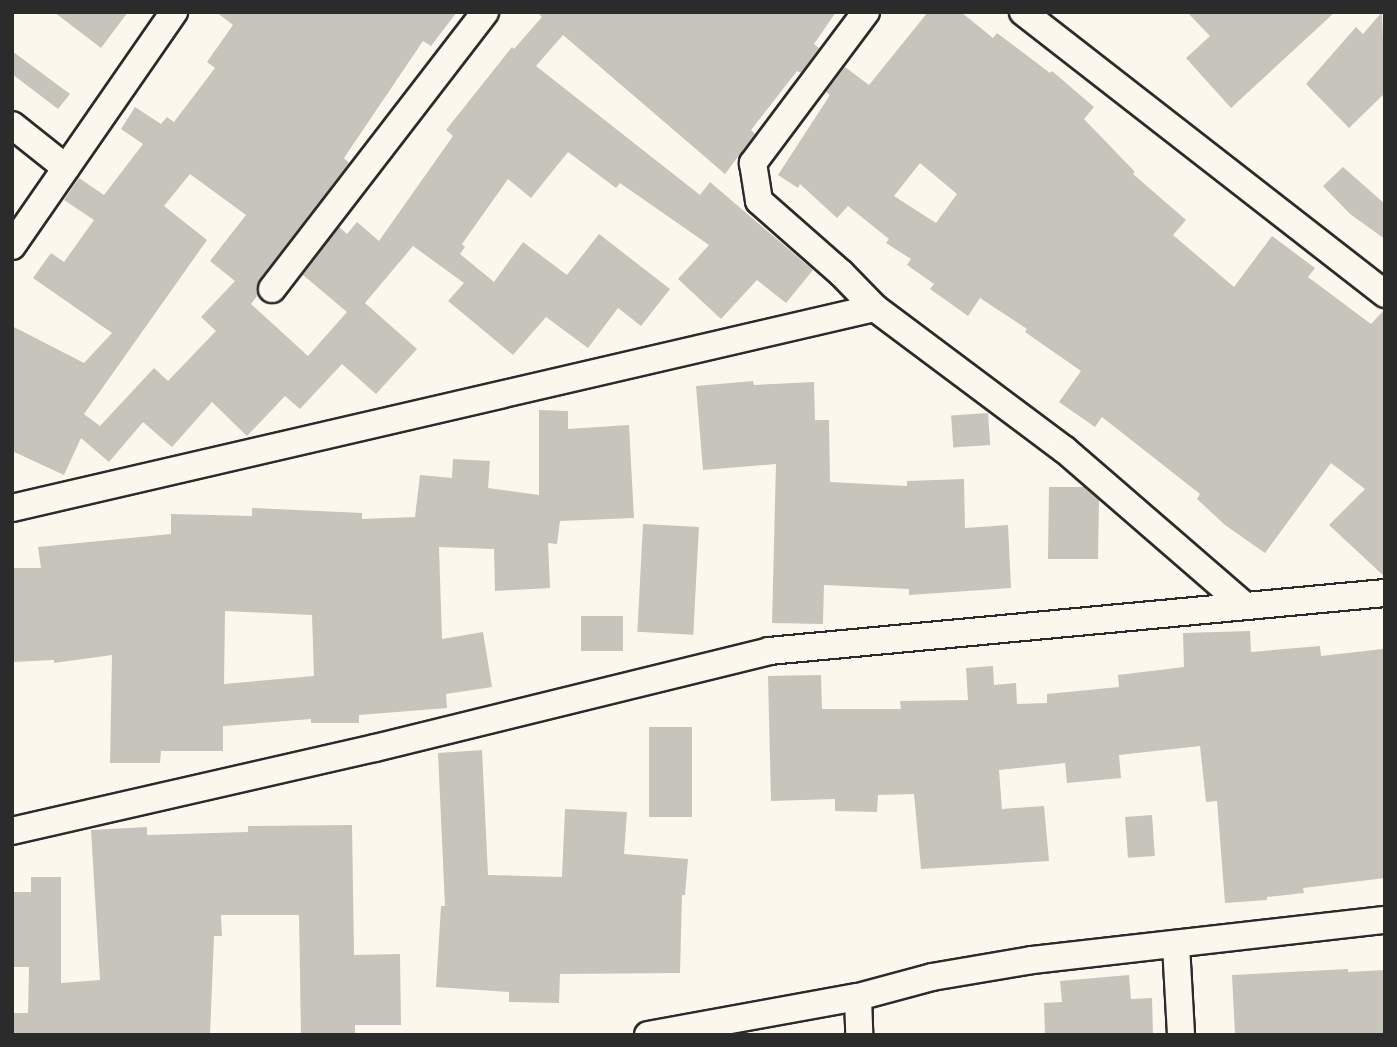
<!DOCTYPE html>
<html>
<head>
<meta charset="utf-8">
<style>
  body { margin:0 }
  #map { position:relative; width:1397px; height:1047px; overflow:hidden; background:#fbf7ec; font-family:Dekko,sans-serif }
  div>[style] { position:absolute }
  .building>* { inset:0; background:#c7c4bc; transform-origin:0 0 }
  .roads { filter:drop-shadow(2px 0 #2b2b2b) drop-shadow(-2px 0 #2b2b2b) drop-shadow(0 2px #2b2b2b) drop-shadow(0 -2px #2b2b2b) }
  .minor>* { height:26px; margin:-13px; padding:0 13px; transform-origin:13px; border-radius:13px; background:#fbf7ec }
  span { translate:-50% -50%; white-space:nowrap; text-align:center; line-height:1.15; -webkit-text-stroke:7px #fbf7ec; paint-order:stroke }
  .frame { position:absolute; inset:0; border:14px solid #2b2b2b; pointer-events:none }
</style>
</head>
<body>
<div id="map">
  <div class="building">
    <i style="clip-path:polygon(54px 12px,128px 12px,101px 48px)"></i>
    <i style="clip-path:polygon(evenodd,216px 12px,457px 12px,431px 46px,423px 41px,344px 158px,349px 163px,259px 280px,258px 295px,251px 304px,308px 356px,347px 312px,303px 275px,339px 227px,347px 234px,357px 222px,379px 241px,453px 136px,446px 130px,512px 47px,514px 49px,542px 17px,537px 12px,836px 12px,814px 44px,819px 48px,801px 73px,797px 71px,751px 130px,755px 134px,725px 174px,563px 35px,536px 66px,700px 195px,710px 182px,813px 270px,786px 303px,757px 280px,721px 319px,678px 279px,709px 245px,620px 183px,616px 188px,568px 152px,531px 198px,508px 179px,462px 244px,465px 247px,460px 254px,494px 282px,523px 242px,567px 275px,599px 234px,670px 289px,641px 326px,618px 308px,588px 348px,546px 317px,513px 355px,448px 301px,464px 283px,413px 246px,365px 303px,417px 349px,376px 394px,342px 364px,300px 409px,285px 396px,247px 436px,212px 402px,172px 447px,143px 422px,109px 462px,81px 438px,64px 475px,12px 451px,12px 326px,84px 363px,112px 333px,33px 278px,51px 253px,64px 262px,94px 220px,64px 200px,79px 178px,104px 195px,143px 144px,121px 129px,135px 107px,161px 124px,167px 117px,174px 122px,215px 68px,207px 62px,233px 25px,216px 12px,190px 174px,246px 215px,210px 261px,235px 281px,201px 317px,216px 331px,168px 381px,154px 368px,100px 426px,84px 414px,207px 240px,164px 206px,190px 174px)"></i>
    <i style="clip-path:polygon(evenodd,928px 12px,961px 12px,993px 38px,997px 33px,1050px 73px,1052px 71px,1094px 107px,1084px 119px,1135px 172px,1133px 174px,1186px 220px,1173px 235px,1234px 287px,1272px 236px,1315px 268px,1308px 277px,1371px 324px,1385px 309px,1385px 577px,1329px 525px,1365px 489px,1331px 463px,1265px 553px,1225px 525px,1197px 499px,1200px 494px,1102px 417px,1095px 427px,1059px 402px,1081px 371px,1025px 332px,1027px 329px,980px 298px,968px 316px,930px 289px,934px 284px,907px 265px,911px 259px,886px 243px,889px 239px,848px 206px,837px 218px,800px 184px,798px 188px,778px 175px,830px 95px,826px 92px,845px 67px,869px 85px,928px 12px,920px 163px,957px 194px,936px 223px,894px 196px,920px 163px)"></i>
    <i style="clip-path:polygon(1187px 12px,1335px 12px,1231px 108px,1186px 58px,1210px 36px)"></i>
    <i style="clip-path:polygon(1382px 12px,1385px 93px,1349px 128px,1306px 84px,1356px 27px,1363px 34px)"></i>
    <i style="clip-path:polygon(12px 51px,70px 94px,58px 109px,12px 74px)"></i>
    <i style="clip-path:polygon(1343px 167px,1385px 204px,1385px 239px,1350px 214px,1323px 186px)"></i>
    <i style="clip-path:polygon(753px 381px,754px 385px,814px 382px,815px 420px,829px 420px,830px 482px,907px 486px,907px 481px,964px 479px,965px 528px,1008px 525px,1011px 588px,909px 595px,909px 589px,824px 585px,823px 624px,772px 623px,776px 464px,703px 470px,696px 386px)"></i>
    <i style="clip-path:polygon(evenodd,539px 410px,568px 411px,568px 429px,629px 425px,634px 518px,560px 521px,557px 544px,548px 543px,550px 588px,495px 591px,494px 549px,439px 547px,442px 639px,483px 632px,492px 687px,446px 694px,447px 708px,359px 715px,359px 723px,311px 723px,311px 719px,223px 726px,223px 751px,161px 751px,160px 763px,110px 763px,112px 655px,54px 663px,54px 660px,12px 662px,12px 568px,41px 568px,38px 547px,171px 534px,171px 514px,252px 516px,252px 508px,362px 513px,362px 519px,415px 517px,420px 475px,452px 478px,453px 459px,490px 461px,488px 488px,539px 495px,539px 410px,225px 611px,312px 615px,314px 676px,224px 684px,225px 611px)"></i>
    <i style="left:988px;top:413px;width:32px;height:37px;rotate:86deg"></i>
    <i style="clip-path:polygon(1049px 487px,1084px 487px,1099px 500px,1098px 559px,1048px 559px)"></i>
    <i style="left:643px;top:524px;width:56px;height:108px;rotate:3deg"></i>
    <i style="left:581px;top:616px;width:42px;height:35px"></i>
    <i style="clip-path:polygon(1250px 631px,1251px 652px,1320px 646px,1321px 656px,1383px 649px,1385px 878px,1303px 888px,1304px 893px,1267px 897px,1267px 900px,1225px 903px,1217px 801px,1206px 802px,1200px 746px,1119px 755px,1121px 778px,1067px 783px,1065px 763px,999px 770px,1002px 809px,1044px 806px,1049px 861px,921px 869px,914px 794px,878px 795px,877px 812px,835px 811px,835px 799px,771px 801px,768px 676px,821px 675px,822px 709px,901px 709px,900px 701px,968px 700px,966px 668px,993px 666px,994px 685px,1016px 683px,1017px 704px,1047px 703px,1047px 694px,1119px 687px,1118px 675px,1184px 667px,1183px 633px)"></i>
    <i style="left:649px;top:727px;width:43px;height:90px"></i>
    <i style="clip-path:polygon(482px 750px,488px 875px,562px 877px,565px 809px,627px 812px,624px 854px,688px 859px,685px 895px,682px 895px,680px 973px,560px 974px,559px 1003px,509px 1002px,509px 992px,436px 987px,441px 906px,445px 906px,438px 753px)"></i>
    <i style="left:1152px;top:815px;width:41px;height:27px;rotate:86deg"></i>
    <i style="clip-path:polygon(352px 825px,354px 955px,400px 954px,401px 1025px,355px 1025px,355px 1035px,301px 1035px,299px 915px,221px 915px,222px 936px,214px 936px,210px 1035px,12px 1035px,12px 1013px,28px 1013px,29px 967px,12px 967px,12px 892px,31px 892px,31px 877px,61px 877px,61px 983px,100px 980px,91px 830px,147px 827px,147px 835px,248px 832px,248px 826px)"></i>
    <i style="clip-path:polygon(1348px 969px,1348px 972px,1385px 970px,1385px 1035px,1235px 1035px,1232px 975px)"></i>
    <i style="clip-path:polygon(1129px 975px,1131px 999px,1152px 998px,1153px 1035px,1045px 1035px,1044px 1003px,1062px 1002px,1060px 981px)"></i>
  </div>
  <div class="roads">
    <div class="minor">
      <i style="left:866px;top:12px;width:189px;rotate:126.8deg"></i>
      <i style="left:753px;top:163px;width:38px;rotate:81deg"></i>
      <i style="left:759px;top:201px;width:109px;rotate:41.3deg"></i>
      <i style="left:841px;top:273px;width:49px;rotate:45.8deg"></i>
      <i style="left:1023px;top:12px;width:459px;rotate:37.9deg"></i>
      <i style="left:12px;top:125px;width:69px;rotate:38.5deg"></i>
      <i style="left:12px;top:246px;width:285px;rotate:-55.3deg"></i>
      <i style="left:272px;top:289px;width:349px;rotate:-52.4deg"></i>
      <i style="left:12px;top:508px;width:886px;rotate:-13.05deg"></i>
      <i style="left:875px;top:308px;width:237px;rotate:36.8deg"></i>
      <i style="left:1065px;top:450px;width:237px;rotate:40.9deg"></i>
      <i style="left:12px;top:831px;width:372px;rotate:-12.9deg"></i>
      <i style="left:375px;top:748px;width:406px;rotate:-13.8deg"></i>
      <i style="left:769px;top:651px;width:619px;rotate:-5.38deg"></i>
      <i style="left:1176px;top:945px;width:90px;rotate:86.8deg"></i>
      <i style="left:858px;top:997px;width:38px;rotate:88deg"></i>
      <i style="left:648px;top:1035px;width:213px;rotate:-10.3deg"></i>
      <i style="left:858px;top:997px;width:77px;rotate:-15.1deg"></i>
      <i style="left:932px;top:977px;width:101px;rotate:-9.6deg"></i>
      <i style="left:1032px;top:960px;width:355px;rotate:-6.5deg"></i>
    </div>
  </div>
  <div class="frame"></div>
</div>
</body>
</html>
